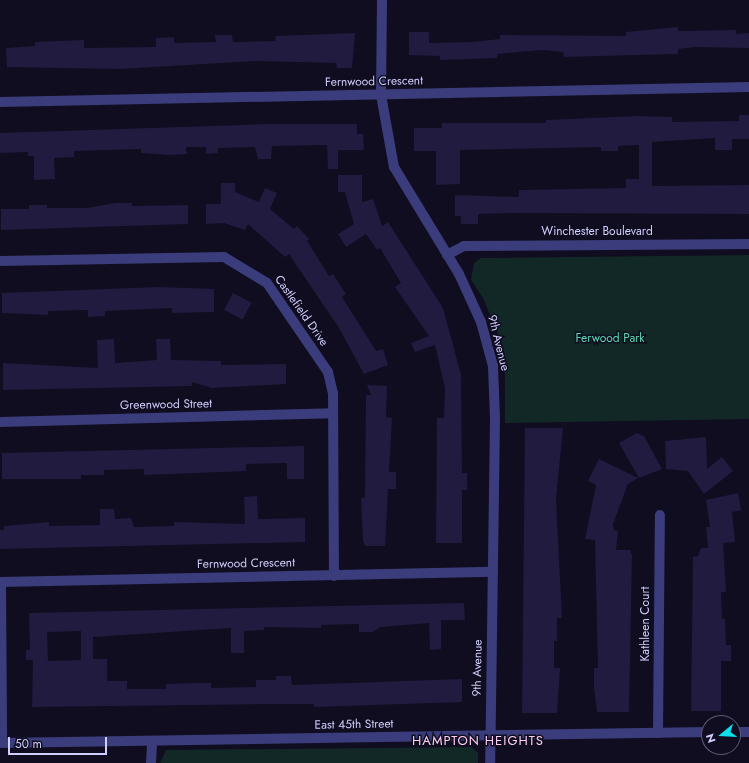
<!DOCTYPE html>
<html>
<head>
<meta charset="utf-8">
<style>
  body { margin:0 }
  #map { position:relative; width:749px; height:763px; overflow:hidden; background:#0f0d1f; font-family:Jost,sans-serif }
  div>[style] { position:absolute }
  .green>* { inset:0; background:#112826 }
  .building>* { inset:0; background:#201b3f; transform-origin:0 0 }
  .minor>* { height:10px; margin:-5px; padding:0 5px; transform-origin:5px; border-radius:5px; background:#3b3c7b }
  span { translate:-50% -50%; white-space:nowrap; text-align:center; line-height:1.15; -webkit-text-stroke:3px #0f0d1f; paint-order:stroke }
  .street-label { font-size:12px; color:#d0cefc }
  .park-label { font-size:12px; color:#5ed8b2 }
  .neighbourhood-label { font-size:13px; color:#fdd0ef; letter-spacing:1px }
  .north { position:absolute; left:701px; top:715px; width:40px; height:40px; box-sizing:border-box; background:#0f0d1f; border:1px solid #5c5a77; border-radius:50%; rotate:252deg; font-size:11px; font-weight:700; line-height:16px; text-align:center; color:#d0cefc }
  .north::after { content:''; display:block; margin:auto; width:14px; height:18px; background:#0ce1ea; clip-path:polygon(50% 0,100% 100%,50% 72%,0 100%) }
  .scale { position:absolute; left:8px; top:737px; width:99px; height:18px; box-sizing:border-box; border:2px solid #d0cefc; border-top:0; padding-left:5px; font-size:12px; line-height:14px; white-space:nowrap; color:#d0cefc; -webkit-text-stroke:3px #0f0d1f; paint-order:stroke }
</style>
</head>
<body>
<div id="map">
  <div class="green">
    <i style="clip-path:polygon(749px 255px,749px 419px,505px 423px,505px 373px,498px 334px,483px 298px,471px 280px,474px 263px,481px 258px)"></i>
    <i style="clip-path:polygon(471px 747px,478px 753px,478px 763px,160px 763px,166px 750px)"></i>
  </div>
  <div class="building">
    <i style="clip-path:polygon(678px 27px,678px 31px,736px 30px,736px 34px,749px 33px,749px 48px,695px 47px,678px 49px,678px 54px,635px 55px,564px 57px,563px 52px,542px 50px,497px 54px,497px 58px,440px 60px,440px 56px,409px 55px,409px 32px,429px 32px,429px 43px,473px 42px,500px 39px,500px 35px,626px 36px,626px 32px)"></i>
    <i style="clip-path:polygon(355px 33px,352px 68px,337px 68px,336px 63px,257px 61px,119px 69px,7px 67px,6px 48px,35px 46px,35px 42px,84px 40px,84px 48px,156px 47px,156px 38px,174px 37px,174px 43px,216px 42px,215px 35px,232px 35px,233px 42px,276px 41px,275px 36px)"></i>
    <i style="clip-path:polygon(739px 115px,749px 115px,749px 139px,732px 139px,732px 150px,715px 150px,715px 138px,652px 142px,652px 186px,749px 185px,749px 214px,510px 213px,478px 214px,478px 224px,461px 224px,461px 216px,455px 216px,455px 195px,519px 197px,519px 190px,626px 188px,626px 179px,639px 179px,639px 145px,618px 146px,618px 151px,601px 151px,601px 147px,460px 150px,460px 184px,436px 185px,436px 151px,414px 151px,414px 128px,442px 128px,442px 123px,546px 123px,546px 120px,637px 116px,672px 117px,672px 122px,739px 121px)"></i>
    <i style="clip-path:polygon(271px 124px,357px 124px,357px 134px,363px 134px,364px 150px,338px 150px,338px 169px,328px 169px,327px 145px,272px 146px,271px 159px,258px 159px,255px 147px,218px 148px,218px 153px,206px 154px,206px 147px,186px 147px,187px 154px,169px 155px,141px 153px,141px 149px,74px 151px,74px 157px,54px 158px,55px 179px,34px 180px,34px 156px,28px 156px,28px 152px,0 153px,0 133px)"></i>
    <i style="clip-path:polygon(338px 175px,362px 175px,362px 202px,373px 199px,382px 226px,388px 222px,443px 308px,461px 375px,462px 473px,467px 473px,467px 490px,462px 490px,462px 543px,436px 543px,437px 418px,444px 418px,445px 388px,435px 345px,415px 352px,411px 343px,429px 336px,395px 287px,401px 283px,380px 248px,377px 250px,366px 234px,346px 247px,338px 234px,354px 224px,345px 192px,338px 192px)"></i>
    <i style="clip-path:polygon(221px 183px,235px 183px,235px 192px,259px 202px,265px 188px,277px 193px,270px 209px,294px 229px,297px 226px,309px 239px,307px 241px,329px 276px,333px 274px,346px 294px,342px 297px,376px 351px,383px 349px,388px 365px,364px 374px,339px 328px,289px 254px,285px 257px,248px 224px,245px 230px,224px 223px,206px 224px,206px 204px,221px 204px)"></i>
    <i style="clip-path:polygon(115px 203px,132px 203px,132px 206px,188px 205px,188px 224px,1px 230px,1px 209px,29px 209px,29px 205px,47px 205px,47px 208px,87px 208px)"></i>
    <i style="clip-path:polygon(159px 287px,214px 289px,214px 312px,172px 313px,172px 308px,105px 311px,105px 316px,88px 317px,88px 310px,48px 311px,48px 315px,2px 313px,2px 293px)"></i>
    <i style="left:233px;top:293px;width:21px;height:19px;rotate:28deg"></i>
    <i style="clip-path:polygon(114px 339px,115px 363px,157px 360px,156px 339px,170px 339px,171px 360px,221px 361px,221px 365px,286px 364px,286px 384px,212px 388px,192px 382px,192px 386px,3px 390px,3px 363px,98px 368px,97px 340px)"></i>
    <i style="clip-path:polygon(367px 385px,387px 386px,386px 417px,392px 418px,389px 472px,396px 472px,396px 489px,388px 489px,385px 546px,365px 546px,363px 540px,361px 498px,365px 498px,366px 395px,371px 395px)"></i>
    <i style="clip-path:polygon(525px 428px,563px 428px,556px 499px,562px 618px,557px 618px,557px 641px,554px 641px,554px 668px,560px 668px,557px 713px,522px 713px)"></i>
    <i style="clip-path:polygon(637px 433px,644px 436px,662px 469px,639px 478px,619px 443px)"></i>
    <i style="clip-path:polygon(706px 437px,707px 469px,722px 457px,733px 471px,704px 494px,688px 471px,666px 469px,665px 441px)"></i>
    <i style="clip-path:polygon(304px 446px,304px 479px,287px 479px,287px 463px,246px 464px,246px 471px,144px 475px,144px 469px,104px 470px,104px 475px,81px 475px,81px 479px,2px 479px,2px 453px)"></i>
    <i style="clip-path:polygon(599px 459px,638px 478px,628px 484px,613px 524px,614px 530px,618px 531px,616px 550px,630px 550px,632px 555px,629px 712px,597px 712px,594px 688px,594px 668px,598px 668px,595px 540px,585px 539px,596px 485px,588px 481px)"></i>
    <i style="clip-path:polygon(738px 493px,741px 510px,732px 512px,735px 542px,723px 543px,726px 592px,721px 592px,722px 619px,725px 619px,726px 645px,731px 645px,731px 661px,721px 661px,721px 711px,691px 711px,693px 557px,698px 556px,701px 548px,708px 548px,706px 527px,710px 527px,706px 500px)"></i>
    <i style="clip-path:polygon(257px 496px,258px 519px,305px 518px,305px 542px,0 549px,0 530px,4px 530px,4px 526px,49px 522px,49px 526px,100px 525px,100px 509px,114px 509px,115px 519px,131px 518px,134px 527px,174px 526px,174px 522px,245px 524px,244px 497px)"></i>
    <i style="clip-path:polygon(evenodd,464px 603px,465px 620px,441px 620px,441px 649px,430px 650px,429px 623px,380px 627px,373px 632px,359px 632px,359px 624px,321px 625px,321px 628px,264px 627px,264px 630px,244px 631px,244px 653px,231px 653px,231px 628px,93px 637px,93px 659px,107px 659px,107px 681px,127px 681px,127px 689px,166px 689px,166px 684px,193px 683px,211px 683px,211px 688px,256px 687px,256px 680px,276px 680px,276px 676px,291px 676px,292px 685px,462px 679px,462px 702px,314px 707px,314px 704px,277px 704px,32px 707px,33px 660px,26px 660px,26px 650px,30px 650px,29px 613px,464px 603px,81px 631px,81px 660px,48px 661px,47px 632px,81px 631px)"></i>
  </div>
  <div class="minor">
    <i style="left:382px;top:0;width:95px;rotate:90.6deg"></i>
    <i style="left:381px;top:95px;width:73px;rotate:79.8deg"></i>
    <i style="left:394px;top:167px;width:125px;rotate:58.7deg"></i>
    <i style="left:459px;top:274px;width:53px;rotate:65.4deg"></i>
    <i style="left:481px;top:322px;width:46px;rotate:74.7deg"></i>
    <i style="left:493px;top:366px;width:52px;rotate:87.8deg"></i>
    <i style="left:495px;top:418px;width:345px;rotate:90.8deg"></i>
    <i style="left:0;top:102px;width:749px;rotate:-1.15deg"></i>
    <i style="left:447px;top:255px;width:19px;rotate:-28deg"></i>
    <i style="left:464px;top:246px;width:285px;rotate:-0.4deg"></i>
    <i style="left:0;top:261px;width:224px;rotate:-1deg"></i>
    <i style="left:224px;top:257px;width:50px;rotate:31.2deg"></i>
    <i style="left:267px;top:283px;width:108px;rotate:55.6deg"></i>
    <i style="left:328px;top:372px;width:22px;rotate:77deg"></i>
    <i style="left:333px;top:393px;width:183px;rotate:89.7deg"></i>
    <i style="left:0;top:422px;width:333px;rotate:-1.5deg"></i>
    <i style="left:0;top:582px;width:493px;rotate:-1.2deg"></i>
    <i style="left:1px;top:582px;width:161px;rotate:89.6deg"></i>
    <i style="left:733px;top:732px;width:16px"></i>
    <i style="left:658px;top:733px;width:218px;rotate:-89.5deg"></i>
    <i style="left:0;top:743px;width:709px;rotate:-0.89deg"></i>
    <i style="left:151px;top:763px;width:22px;rotate:-87deg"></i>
  </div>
  <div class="street-label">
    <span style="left:374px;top:82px;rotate:-1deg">Fernwood Crescent</span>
    <span style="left:597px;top:232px">Winchester Boulevard</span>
    <span style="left:301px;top:311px;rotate:55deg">Castlefield Drive</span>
    <span style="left:498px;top:343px;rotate:76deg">9th Avenue</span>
    <span style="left:166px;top:405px;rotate:-1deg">Greenwood Street</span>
    <span style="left:246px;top:564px;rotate:-1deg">Fernwood Crescent</span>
    <span style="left:646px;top:624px;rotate:-90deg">Kathleen Court</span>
    <span style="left:478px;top:668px;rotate:-89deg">9th Avenue</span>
    <span style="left:354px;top:725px;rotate:-1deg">East 45th Street</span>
  </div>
  <div class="park-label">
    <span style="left:610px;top:339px">Ferwood Park</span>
  </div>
  <div class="neighbourhood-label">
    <span style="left:478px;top:741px">HAMPTON HEIGHTS</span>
  </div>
  <div class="north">N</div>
  <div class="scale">50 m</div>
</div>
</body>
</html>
